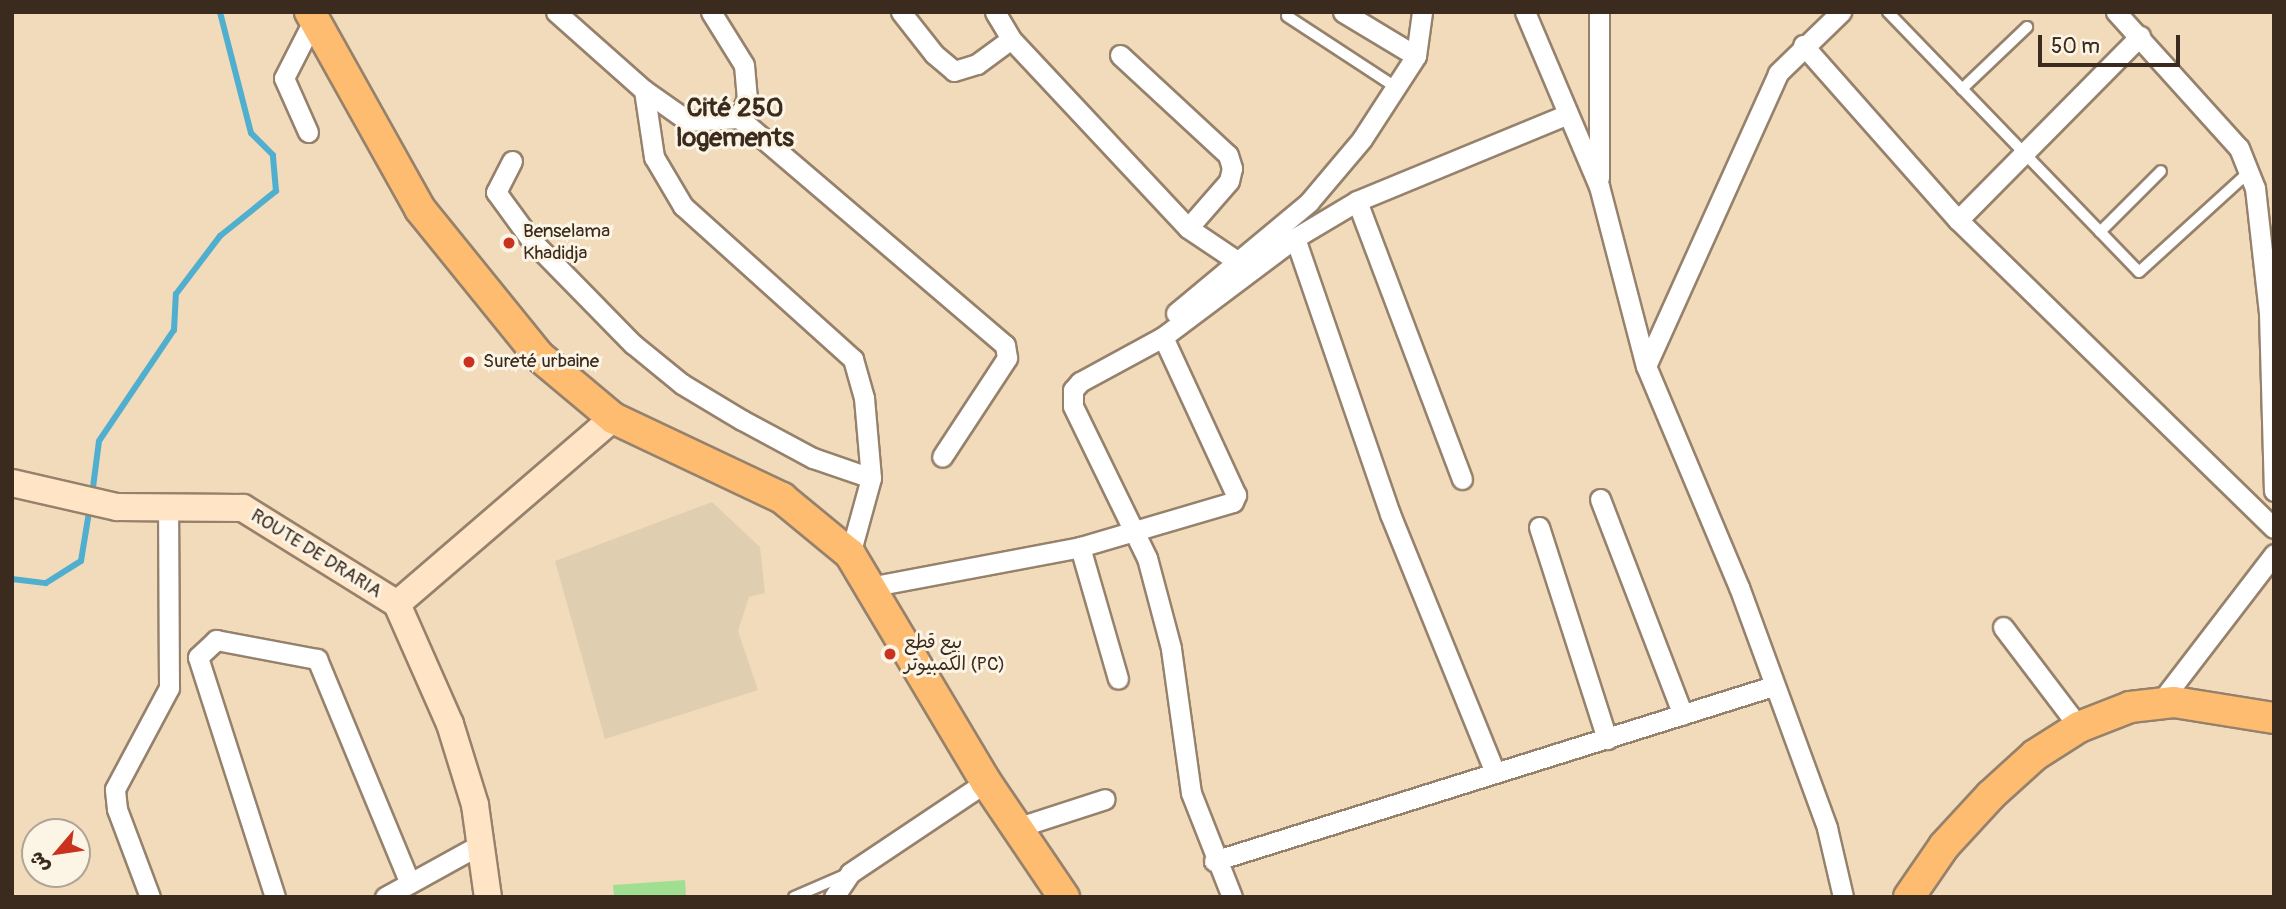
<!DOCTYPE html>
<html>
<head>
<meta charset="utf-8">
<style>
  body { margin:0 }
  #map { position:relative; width:2286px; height:909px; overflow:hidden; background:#f2dbbb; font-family:Pangolin,"Playpen Sans Arabic",sans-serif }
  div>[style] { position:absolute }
  .built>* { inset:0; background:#e0ceb1 }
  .green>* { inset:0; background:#a0de92 }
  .stream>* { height:6px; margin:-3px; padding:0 3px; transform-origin:3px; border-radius:3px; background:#50aece }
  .roads { filter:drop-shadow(2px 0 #96826c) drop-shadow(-2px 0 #96826c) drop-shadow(0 2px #96826c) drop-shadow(0 -2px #96826c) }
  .service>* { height:10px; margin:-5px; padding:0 5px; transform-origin:5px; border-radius:5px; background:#fff }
  .minor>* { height:19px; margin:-9.5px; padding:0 9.5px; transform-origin:9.5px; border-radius:9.5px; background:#fff }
  .secondary>* { height:26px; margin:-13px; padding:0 13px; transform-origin:13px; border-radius:13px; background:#ffe4c6 }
  .primary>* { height:30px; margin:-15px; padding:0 15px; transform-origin:15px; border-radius:15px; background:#febc70 }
  .dots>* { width:19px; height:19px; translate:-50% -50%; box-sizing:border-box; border:4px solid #fcf5e5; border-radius:50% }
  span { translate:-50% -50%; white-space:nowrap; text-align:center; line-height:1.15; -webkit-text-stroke:6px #fcf5e5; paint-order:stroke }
  .poi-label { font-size:19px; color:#3b2a1e }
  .left { translate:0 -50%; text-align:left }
  .street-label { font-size:19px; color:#3b2a1e }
  .district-label { font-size:26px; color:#3b2a1e; font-weight:700 }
  .frame { position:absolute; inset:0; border:14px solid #3b2a1e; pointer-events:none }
  .north { position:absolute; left:21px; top:818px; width:70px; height:70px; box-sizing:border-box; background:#fcf5e5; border:2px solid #afa495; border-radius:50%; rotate:241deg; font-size:19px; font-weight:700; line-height:28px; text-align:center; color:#3b2a1e }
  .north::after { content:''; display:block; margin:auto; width:24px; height:32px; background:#c8321e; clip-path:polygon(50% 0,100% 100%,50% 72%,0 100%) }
  .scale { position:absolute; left:2038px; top:35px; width:142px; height:32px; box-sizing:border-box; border:4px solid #3b2a1e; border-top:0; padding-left:9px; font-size:21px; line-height:24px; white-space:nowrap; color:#3b2a1e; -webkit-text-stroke:5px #fcf5e5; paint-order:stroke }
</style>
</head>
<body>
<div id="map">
  <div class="built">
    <i style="clip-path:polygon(712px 502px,760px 547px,765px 593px,749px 597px,738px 631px,758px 690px,605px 739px,555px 561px)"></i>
  </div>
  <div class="green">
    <i style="clip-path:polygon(685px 880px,686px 897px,614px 897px,613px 885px)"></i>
  </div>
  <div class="stream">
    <i style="left:92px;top:495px;width:54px;rotate:-82.6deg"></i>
    <i style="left:99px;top:441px;width:134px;rotate:-56deg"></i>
    <i style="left:174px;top:330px;width:36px;rotate:-87deg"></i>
    <i style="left:176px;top:294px;width:73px;rotate:-52.8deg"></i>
    <i style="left:220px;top:236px;width:72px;rotate:-38.8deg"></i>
    <i style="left:276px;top:191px;width:36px;rotate:-95deg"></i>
    <i style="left:273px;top:155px;width:31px;rotate:-135deg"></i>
    <i style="left:251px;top:133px;width:125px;rotate:-104.4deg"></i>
    <i style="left:12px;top:579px;width:34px;rotate:7deg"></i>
    <i style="left:46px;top:583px;width:41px;rotate:-32.2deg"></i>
    <i style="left:81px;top:561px;width:56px;rotate:-80.7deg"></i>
  </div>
  <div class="roads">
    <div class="service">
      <i style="left:1888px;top:12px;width:361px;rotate:46deg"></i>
      <i style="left:2139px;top:272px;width:149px;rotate:-42.3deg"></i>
      <i style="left:1287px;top:16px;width:131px;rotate:33.2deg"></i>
      <i style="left:1962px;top:89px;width:90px;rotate:-43.6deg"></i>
      <i style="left:2100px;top:232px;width:86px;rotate:-45deg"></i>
      <i style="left:794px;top:897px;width:56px;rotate:-23.3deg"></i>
    </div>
    <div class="minor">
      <i style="left:556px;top:12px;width:118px;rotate:41.6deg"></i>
      <i style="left:644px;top:90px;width:54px;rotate:35.2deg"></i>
      <i style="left:688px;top:121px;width:51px;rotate:-3.4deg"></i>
      <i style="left:739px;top:118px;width:350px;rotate:40.5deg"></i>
      <i style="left:1005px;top:345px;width:13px;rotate:81deg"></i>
      <i style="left:1007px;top:358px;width:118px;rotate:123.3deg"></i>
      <i style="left:711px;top:12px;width:62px;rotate:58.1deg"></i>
      <i style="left:744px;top:65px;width:33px;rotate:85deg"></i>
      <i style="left:747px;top:98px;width:22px;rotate:112deg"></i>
      <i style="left:901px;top:12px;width:53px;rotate:51.8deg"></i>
      <i style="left:934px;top:54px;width:26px;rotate:40deg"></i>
      <i style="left:954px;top:71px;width:24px;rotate:-17deg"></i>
      <i style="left:977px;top:64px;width:42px;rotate:-36.3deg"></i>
      <i style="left:995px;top:12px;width:31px;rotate:59deg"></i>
      <i style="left:1011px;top:39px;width:259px;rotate:46.9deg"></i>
      <i style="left:1188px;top:228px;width:59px;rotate:34deg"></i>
      <i style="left:1343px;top:12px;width:85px;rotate:31.1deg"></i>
      <i style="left:1525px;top:12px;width:189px;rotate:67deg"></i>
      <i style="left:1599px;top:186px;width:186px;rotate:75.4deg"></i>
      <i style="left:1646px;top:366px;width:240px;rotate:67.2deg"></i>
      <i style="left:1739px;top:587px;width:257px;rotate:69.9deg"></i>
      <i style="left:1827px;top:828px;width:71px;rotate:76.9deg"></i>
      <i style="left:1599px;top:12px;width:166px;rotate:90deg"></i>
      <i style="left:2116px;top:12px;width:183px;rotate:47.9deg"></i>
      <i style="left:2239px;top:148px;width:43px;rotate:68.2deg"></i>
      <i style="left:2255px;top:188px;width:126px;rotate:83.6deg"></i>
      <i style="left:2269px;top:313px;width:178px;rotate:88.4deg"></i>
      <i style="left:1803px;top:45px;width:234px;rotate:48.5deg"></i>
      <i style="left:1958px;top:220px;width:441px;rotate:44.3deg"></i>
      <i style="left:1120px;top:55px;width:147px;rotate:42.8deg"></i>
      <i style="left:1228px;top:155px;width:14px;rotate:73deg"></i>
      <i style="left:1232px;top:168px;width:13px;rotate:103deg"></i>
      <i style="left:1229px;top:181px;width:62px;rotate:131.1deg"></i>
      <i style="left:644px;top:90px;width:68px;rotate:81.5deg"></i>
      <i style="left:654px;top:157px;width:57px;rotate:59.4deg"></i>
      <i style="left:683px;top:206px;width:229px;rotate:42deg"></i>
      <i style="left:853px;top:359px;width:41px;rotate:74.2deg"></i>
      <i style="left:864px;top:398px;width:80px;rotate:85deg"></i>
      <i style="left:871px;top:478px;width:79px;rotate:105.4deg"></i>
      <i style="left:308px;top:132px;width:59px;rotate:-114deg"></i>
      <i style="left:284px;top:78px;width:66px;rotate:-63deg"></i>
      <i style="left:512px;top:161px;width:35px;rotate:117deg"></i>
      <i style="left:496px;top:192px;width:59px;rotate:53.9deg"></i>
      <i style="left:531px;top:240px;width:146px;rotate:45.6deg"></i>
      <i style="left:633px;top:344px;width:63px;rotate:39.2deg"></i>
      <i style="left:682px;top:384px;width:70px;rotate:31deg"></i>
      <i style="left:742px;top:420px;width:81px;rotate:28.2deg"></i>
      <i style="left:813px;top:458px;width:61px;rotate:19deg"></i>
      <i style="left:1958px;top:220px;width:259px;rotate:-45.3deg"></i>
      <i style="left:1295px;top:238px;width:292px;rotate:71deg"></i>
      <i style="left:1390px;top:514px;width:279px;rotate:67.9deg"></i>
      <i style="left:1176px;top:313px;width:173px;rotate:-39.8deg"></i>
      <i style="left:1309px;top:202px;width:82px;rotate:-49.9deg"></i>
      <i style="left:1362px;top:139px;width:99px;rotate:-57deg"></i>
      <i style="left:1416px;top:56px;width:44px;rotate:-82.2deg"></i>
      <i style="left:1646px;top:366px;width:321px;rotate:-65.7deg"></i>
      <i style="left:1778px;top:73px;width:88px;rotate:-44.1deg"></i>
      <i style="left:1462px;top:479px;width:297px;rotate:-110.7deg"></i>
      <i style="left:1357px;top:201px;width:228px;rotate:-22.4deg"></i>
      <i style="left:1600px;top:499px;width:231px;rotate:69deg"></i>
      <i style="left:1539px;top:527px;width:223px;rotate:72.2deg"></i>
      <i style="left:1080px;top:547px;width:137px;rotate:73.9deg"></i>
      <i style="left:869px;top:587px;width:215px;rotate:-10.7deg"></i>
      <i style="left:1080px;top:547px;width:159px;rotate:-16.4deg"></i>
      <i style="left:1233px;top:502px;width:8px;rotate:-67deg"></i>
      <i style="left:1236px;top:495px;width:174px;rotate:-114.8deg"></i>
      <i style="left:2003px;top:627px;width:126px;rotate:52.8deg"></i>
      <i style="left:2159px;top:704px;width:189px;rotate:-52.5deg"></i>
      <i style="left:1019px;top:827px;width:90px;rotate:-18deg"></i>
      <i style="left:1214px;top:861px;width:586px;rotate:-17.38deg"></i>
      <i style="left:150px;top:897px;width:94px;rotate:-110.6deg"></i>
      <i style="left:117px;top:809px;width:20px;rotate:-96deg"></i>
      <i style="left:115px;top:789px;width:115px;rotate:-61.9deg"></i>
      <i style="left:169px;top:688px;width:179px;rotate:-90.3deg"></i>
      <i style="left:275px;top:897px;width:252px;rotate:-107.8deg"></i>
      <i style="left:198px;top:657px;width:25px;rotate:-43deg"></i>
      <i style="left:216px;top:640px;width:103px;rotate:10.7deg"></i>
      <i style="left:317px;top:659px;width:240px;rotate:67.5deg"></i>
      <i style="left:385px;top:897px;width:110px;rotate:-28.9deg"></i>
      <i style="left:834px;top:897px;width:29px;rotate:-56deg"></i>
      <i style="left:850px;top:873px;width:164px;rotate:-33.8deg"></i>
      <i style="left:1232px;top:897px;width:112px;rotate:-111.5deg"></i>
      <i style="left:1191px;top:793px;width:146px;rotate:-97.9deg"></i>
      <i style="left:1171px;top:648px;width:93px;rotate:-104.9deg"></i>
      <i style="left:1147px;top:558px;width:169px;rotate:-116deg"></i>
      <i style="left:1073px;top:406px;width:16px;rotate:-90deg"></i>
      <i style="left:1073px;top:390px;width:11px;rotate:-49deg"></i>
      <i style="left:1080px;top:382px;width:94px;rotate:-28.5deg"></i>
      <i style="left:1163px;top:337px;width:165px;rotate:-36.9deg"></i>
      <i style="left:1295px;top:238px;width:72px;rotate:-30.8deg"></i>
    </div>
    <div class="secondary">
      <i style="left:12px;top:483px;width:108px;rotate:12.9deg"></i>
      <i style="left:117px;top:507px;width:126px;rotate:0.5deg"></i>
      <i style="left:243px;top:508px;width:181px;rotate:31.9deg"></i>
      <i style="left:397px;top:604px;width:131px;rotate:66.2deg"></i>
      <i style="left:450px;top:724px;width:85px;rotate:72.8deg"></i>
      <i style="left:475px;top:805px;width:93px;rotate:82deg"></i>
      <i style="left:397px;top:604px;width:285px;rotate:-40.7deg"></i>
    </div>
    <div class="primary">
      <i style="left:310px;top:12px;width:226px;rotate:60.8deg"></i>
      <i style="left:420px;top:209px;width:189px;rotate:51deg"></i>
      <i style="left:539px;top:356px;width:97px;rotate:40deg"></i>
      <i style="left:613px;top:418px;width:187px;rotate:25.3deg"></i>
      <i style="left:782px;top:498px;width:88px;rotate:39.5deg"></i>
      <i style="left:850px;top:554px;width:265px;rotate:59.2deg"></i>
      <i style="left:986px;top:782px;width:139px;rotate:55.9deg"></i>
      <i style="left:1909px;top:897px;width:62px;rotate:-55.5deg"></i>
      <i style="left:1944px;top:846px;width:69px;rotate:-47.3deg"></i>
      <i style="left:1991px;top:795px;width:59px;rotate:-42.3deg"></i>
      <i style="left:2035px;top:755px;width:52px;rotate:-32.5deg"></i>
      <i style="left:2079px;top:727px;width:55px;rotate:-21.4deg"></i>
      <i style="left:2130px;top:707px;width:44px;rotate:-6.5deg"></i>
      <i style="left:2174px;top:702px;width:101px;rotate:9.1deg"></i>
    </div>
  </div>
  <div class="dots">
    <i style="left:509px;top:243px;background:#c8321e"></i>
    <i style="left:469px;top:362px;background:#c8321e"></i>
    <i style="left:890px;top:654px;background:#c8321e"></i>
  </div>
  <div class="poi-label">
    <span class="left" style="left:523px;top:243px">Benselama<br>Khadidja</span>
    <span class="left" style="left:483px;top:362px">Sureté urbaine</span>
    <span class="left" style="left:904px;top:654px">بيع قطع<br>الكمبيوتر (PC)</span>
  </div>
  <div class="street-label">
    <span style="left:316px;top:554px;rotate:32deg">ROUTE DE DRARIA</span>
  </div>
  <div class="district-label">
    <span style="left:735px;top:124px">Cité 250<br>logements</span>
  </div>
  <div class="frame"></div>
  <div class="north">ش</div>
  <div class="scale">50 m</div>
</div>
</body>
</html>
